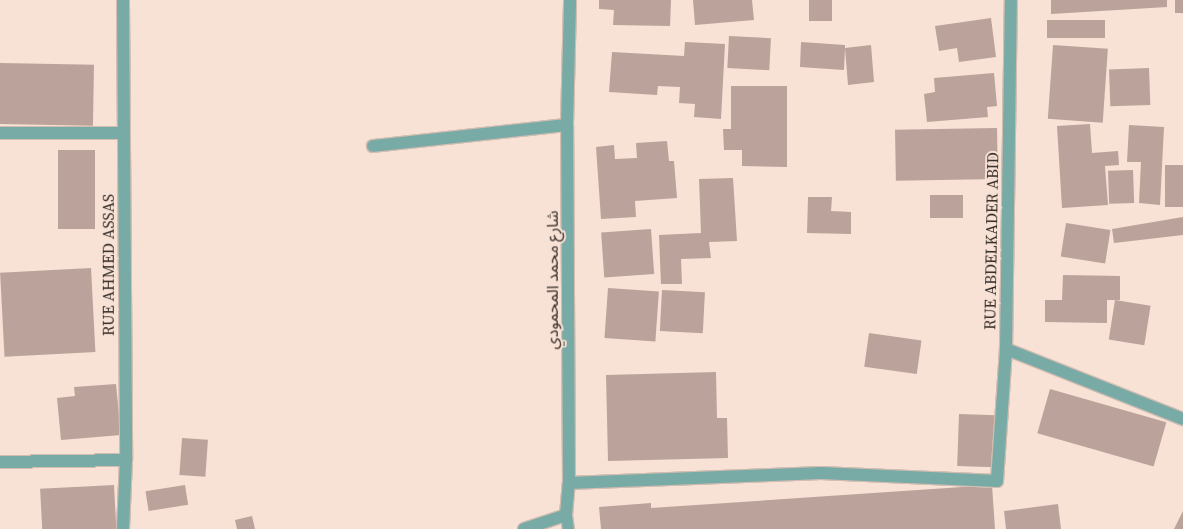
<!DOCTYPE html>
<html>
<head>
<meta charset="utf-8">
<style>
  body { margin:0 }
  #map { position:relative; width:1183px; height:529px; overflow:hidden; background:#f8e1d5; font-family:"Source Serif 4","Noto Sans Arabic",serif }
  div>[style] { position:absolute }
  .building>* { inset:0; background:#bba29b; transform-origin:0 0 }
  .roads { filter:drop-shadow(1px 0 #d1bdb2) drop-shadow(-1px 0 #d1bdb2) drop-shadow(0 1px #d1bdb2) drop-shadow(0 -1px #d1bdb2) }
  .lane>* { height:11px; margin:-5.5px; padding:0 5.5px; transform-origin:5.5px; border-radius:5.5px; background:#78aaa6 }
  .street>* { height:12px; margin:-6px; padding:0 6px; transform-origin:6px; border-radius:6px; background:#78aaa6 }
  span { translate:-50% -50%; white-space:nowrap; text-align:center; line-height:1.15; -webkit-text-stroke:4px #f8e1d5; paint-order:stroke }
  .street-label { font-size:16px; color:#352d28 }
</style>
</head>
<body>
<div id="map">
  <div class="building">
    <i style="clip-path:polygon(599px 0,671px 0,670px 26px,613px 25px,614px 10px,599px 9px)"></i>
    <i style="clip-path:polygon(693px 0,752px 0,754px 20px,695px 25px)"></i>
    <i style="left:809px;top:0;width:23px;height:21px"></i>
    <i style="clip-path:polygon(1051px 0,1167px 0,1167px 7px,1051px 14px)"></i>
    <i style="left:1175px;top:0;width:8px;height:13px"></i>
    <i style="clip-path:polygon(991px 18px,996px 57px,959px 62px,957px 48px,939px 51px,935px 26px)"></i>
    <i style="left:1105px;top:20px;width:18px;height:58px;rotate:90deg"></i>
    <i style="left:729px;top:36px;width:42px;height:32px;rotate:3deg"></i>
    <i style="clip-path:polygon(685px 42px,725px 44px,721px 119px,694px 117px,695px 104px,679px 103px,680px 87px,658px 86px,657px 95px,609px 92px,612px 52px,684px 56px)"></i>
    <i style="clip-path:polygon(801px 42px,845px 45px,845px 48px,871px 45px,874px 82px,848px 85px,845px 48px,844px 70px,800px 67px)"></i>
    <i style="left:1053px;top:45px;width:55px;height:74px;rotate:4deg"></i>
    <i style="left:0;top:63px;width:94px;height:61px;rotate:1deg"></i>
    <i style="left:1149px;top:68px;width:37px;height:40px;rotate:88deg"></i>
    <i style="clip-path:polygon(994px 73px,997px 106px,987px 107px,988px 117px,927px 122px,924px 94px,935px 92px,934px 78px)"></i>
    <i style="clip-path:polygon(731px 86px,787px 86px,787px 167px,742px 166px,742px 150px,724px 150px,723px 129px,731px 129px)"></i>
    <i style="clip-path:polygon(1090px 124px,1092px 153px,1118px 151px,1119px 165px,1105px 166px,1108px 205px,1062px 208px,1057px 126px)"></i>
    <i style="clip-path:polygon(1129px 125px,1164px 127px,1160px 205px,1139px 203px,1141px 162px,1127px 162px)"></i>
    <i style="left:997px;top:128px;width:51px;height:102px;rotate:89deg"></i>
    <i style="clip-path:polygon(667px 141px,669px 161px,674px 161px,677px 198px,635px 201px,636px 217px,601px 219px,596px 147px,614px 145px,615px 159px,637px 158px,636px 143px)"></i>
    <i style="left:58px;top:150px;width:37px;height:79px"></i>
    <i style="left:1165px;top:165px;width:18px;height:42px"></i>
    <i style="left:1133px;top:170px;width:33px;height:25px;rotate:88deg"></i>
    <i style="clip-path:polygon(733px 178px,737px 241px,709px 242px,711px 258px,681px 259px,682px 284px,661px 284px,659px 235px,701px 233px,699px 179px)"></i>
    <i style="left:930px;top:195px;width:33px;height:23px"></i>
    <i style="clip-path:polygon(808px 197px,832px 197px,831px 211px,851px 212px,851px 234px,807px 233px)"></i>
    <i style="clip-path:polygon(1183px 217px,1183px 235px,1114px 243px,1112px 229px)"></i>
    <i style="left:1066px;top:223px;width:45px;height:34px;rotate:9deg"></i>
    <i style="left:651px;top:229px;width:45px;height:50px;rotate:86deg"></i>
    <i style="left:91px;top:268px;width:84px;height:91px;rotate:87deg"></i>
    <i style="clip-path:polygon(1063px 275px,1120px 276px,1120px 300px,1107px 300px,1107px 323px,1045px 322px,1045px 300px,1062px 300px)"></i>
    <i style="left:608px;top:288px;width:51px;height:50px;rotate:4deg"></i>
    <i style="left:662px;top:290px;width:43px;height:41px;rotate:3deg"></i>
    <i style="left:1115px;top:300px;width:36px;height:40px;rotate:9deg"></i>
    <i style="left:869px;top:333px;width:53px;height:34px;rotate:8deg"></i>
    <i style="clip-path:polygon(716px 372px,717px 418px,727px 418px,728px 458px,608px 461px,606px 375px)"></i>
    <i style="clip-path:polygon(116px 384px,121px 435px,61px 440px,57px 398px,75px 396px,74px 387px)"></i>
    <i style="left:1050px;top:389px;width:121px;height:46px;rotate:16deg"></i>
    <i style="left:959px;top:414px;width:37px;height:52px;rotate:2deg"></i>
    <i style="left:182px;top:438px;width:26px;height:37px;rotate:4deg"></i>
    <i style="left:114px;top:485px;width:44px;height:74px;rotate:87deg"></i>
    <i style="left:185px;top:485px;width:20px;height:40px;rotate:81deg"></i>
    <i style="clip-path:polygon(992px 485px,995px 529px,601px 529px,599px 507px,651px 503px,651px 508px)"></i>
    <i style="clip-path:polygon(1058px 504px,1061px 529px,1006px 529px,1004px 511px)"></i>
    <i style="clip-path:polygon(1183px 511px,1183px 529px,1174px 529px)"></i>
    <i style="clip-path:polygon(252px 516px,255px 529px,237px 529px,235px 520px)"></i>
  </div>
  <div class="roads">
    <div class="lane">
      <i style="left:566px;top:515px;width:14px;rotate:82deg"></i>
    </div>
    <div class="street">
      <i style="left:123px;top:0;width:460px;rotate:89.6deg"></i>
      <i style="left:126px;top:460px;width:69px;rotate:92.5deg"></i>
      <i style="left:0;top:133px;width:123px"></i>
      <i style="left:373px;top:146px;width:195px;rotate:-6.2deg"></i>
      <i style="left:1006px;top:349px;width:190px;rotate:21.6deg"></i>
      <i style="left:0;top:462px;width:126px;rotate:-0.9deg"></i>
      <i style="left:569px;top:483px;width:252px;rotate:-2.3deg"></i>
      <i style="left:821px;top:473px;width:176px;rotate:2.6deg"></i>
      <i style="left:997px;top:481px;width:132px;rotate:-86.1deg"></i>
      <i style="left:1006px;top:349px;width:349px;rotate:-89.2deg"></i>
      <i style="left:524px;top:529px;width:44px;rotate:-18.4deg"></i>
      <i style="left:566px;top:515px;width:32px;rotate:-85deg"></i>
      <i style="left:569px;top:483px;width:358px;rotate:-90.3deg"></i>
      <i style="left:567px;top:125px;width:125px;rotate:-88.6deg"></i>
    </div>
  </div>
  <div class="street-label">
    <span style="left:991px;top:241px;rotate:-89deg">RUE ABDELKADER ABID</span>
    <span style="left:108px;top:265px;rotate:-90deg">RUE AHMED ASSAS</span>
    <span style="left:552px;top:280px;rotate:-90deg">شارع محمد المحمودي</span>
  </div>
</div>
</body>
</html>
